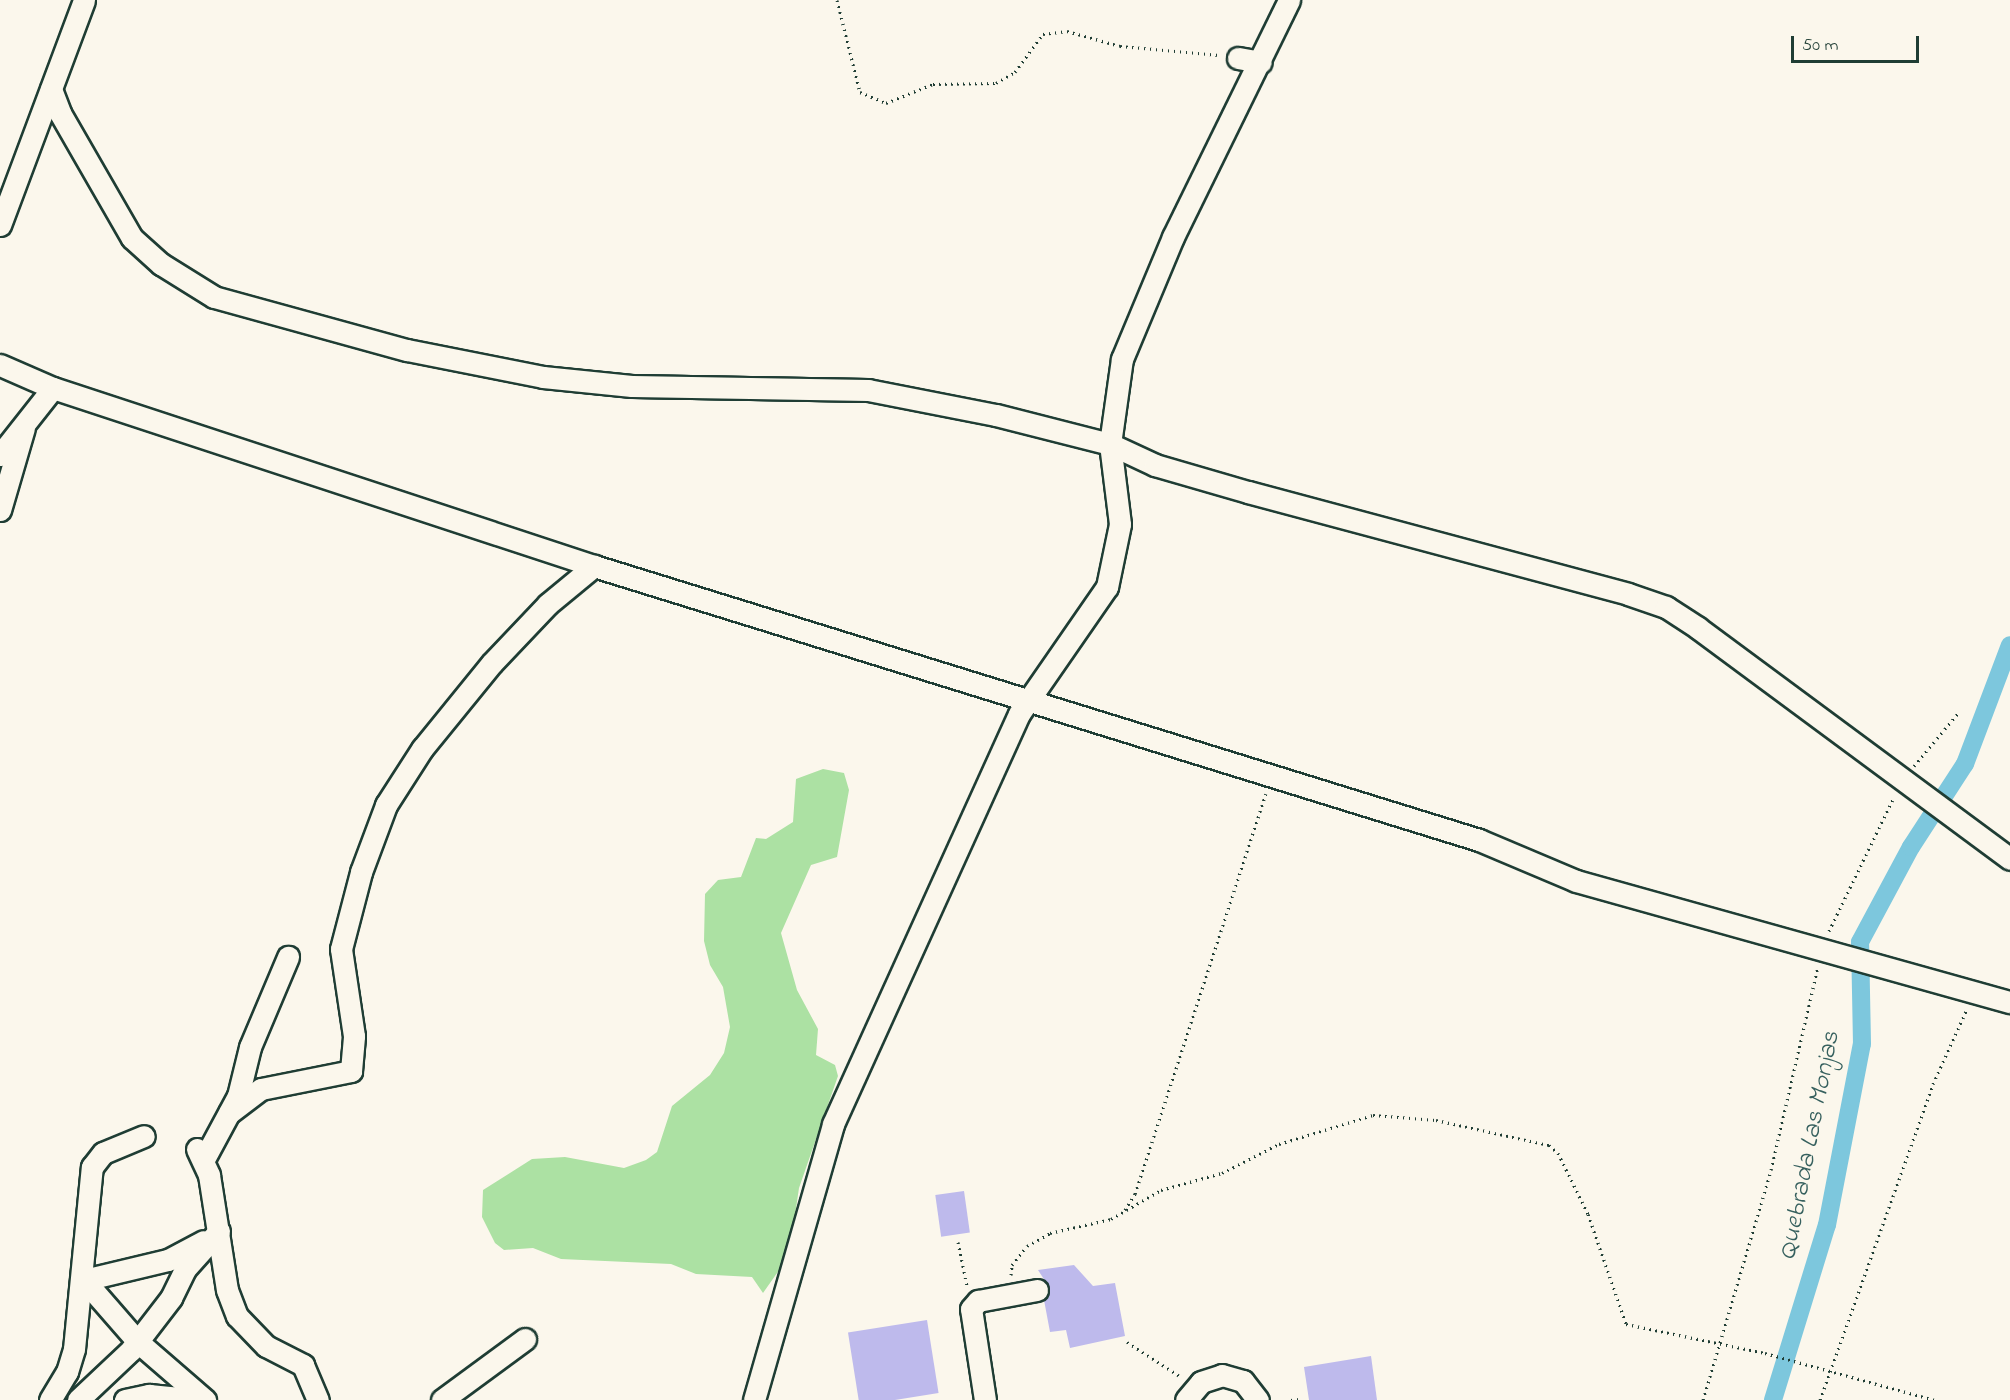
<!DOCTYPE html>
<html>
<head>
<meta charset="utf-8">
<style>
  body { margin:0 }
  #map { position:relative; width:2010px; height:1400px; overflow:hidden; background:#fbf7ec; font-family:"Indie Flower",sans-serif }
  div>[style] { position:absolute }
  .green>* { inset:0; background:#ace1a3 }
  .canal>* { height:18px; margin:-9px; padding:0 9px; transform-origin:9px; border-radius:9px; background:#7dc7dd }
  .building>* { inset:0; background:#bebaec; transform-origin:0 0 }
  .path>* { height:3px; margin-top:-1.5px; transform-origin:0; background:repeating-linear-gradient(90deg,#1f3d34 0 1.5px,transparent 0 6px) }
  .roads { filter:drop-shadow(2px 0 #1f3d34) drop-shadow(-2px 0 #1f3d34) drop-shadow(0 2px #1f3d34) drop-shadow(0 -2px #1f3d34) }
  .minor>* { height:21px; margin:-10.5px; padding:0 10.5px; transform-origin:10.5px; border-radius:10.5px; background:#fbf7ec }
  span { translate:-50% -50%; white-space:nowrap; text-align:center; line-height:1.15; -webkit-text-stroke:4.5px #fbf7ec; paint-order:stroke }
  .water-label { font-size:26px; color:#36605e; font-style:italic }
  .scale { position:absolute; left:1791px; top:36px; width:128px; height:27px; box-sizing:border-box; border:3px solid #1f3d34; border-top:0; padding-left:8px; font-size:18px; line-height:21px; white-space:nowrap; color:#1f3d34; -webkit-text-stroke:4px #fbf7ec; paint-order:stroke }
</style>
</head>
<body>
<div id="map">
  <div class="green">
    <i style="clip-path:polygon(823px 769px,844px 773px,849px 790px,837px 857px,811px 865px,781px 933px,797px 990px,818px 1029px,816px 1055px,835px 1065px,838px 1076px,799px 1188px,789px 1256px,763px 1293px,752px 1277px,696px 1274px,671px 1264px,561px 1259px,533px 1248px,504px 1250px,495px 1243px,482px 1217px,483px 1190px,532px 1159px,565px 1157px,624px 1168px,646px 1160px,657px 1152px,672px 1106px,710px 1075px,724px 1053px,730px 1027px,723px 987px,710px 965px,704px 941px,705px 894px,718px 880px,741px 877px,756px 838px,766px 839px,793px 822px,796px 779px)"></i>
  </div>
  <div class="canal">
    <i style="left:1773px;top:1400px;width:183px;rotate:-72.9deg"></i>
    <i style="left:1827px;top:1225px;width:184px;rotate:-79.1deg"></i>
    <i style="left:1862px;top:1044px;width:102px;rotate:-91.1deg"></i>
    <i style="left:1860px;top:942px;width:108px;rotate:-61.8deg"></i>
    <i style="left:1911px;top:847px;width:99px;rotate:-57deg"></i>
    <i style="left:1965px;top:764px;width:127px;rotate:-69.3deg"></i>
  </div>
  <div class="building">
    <i style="left:964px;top:1191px;width:42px;height:29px;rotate:82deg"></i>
    <i style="clip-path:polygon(1074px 1265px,1093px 1286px,1115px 1283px,1125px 1336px,1070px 1348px,1066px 1330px,1050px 1332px,1044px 1300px,1049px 1287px,1038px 1270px)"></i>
    <i style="left:927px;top:1320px;width:74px;height:80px;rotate:81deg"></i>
    <i style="clip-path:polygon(1371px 1356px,1377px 1400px,1309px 1400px,1304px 1367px)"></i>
  </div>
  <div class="path">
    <i style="left:837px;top:0;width:95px;rotate:76deg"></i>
    <i style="left:860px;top:92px;width:28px;rotate:23deg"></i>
    <i style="left:886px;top:103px;width:51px;rotate:-22deg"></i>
    <i style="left:933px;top:84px;width:63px;rotate:-0.9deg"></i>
    <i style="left:996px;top:83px;width:22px;rotate:-30deg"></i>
    <i style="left:1015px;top:72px;width:47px;rotate:-53.6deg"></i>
    <i style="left:1043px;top:34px;width:24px;rotate:-7deg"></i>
    <i style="left:1067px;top:31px;width:55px;rotate:15.8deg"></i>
    <i style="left:1120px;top:46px;width:100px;rotate:5.1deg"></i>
    <i style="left:1914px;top:766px;width:70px;rotate:-50.2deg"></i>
    <i style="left:1829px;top:931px;width:149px;rotate:-64.1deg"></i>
    <i style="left:1125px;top:1210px;width:19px;rotate:-58deg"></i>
    <i style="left:1135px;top:1194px;width:421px;rotate:-71.9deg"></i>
    <i style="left:958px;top:1242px;width:45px;rotate:78.4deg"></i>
    <i style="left:1011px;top:1275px;width:10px;rotate:-84deg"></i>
    <i style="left:1012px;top:1265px;width:24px;rotate:-52deg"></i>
    <i style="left:1027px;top:1246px;width:26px;rotate:-29deg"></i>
    <i style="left:1050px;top:1233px;width:63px;rotate:-12.9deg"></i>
    <i style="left:1111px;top:1219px;width:58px;rotate:-30.1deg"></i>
    <i style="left:1161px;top:1190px;width:63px;rotate:-15.6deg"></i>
    <i style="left:1222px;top:1173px;width:64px;rotate:-27deg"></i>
    <i style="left:1279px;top:1144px;width:98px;rotate:-17.1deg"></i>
    <i style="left:1373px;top:1115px;width:63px;rotate:4.5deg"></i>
    <i style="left:1436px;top:1120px;width:116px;rotate:12.5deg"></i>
    <i style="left:1549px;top:1145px;width:12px;rotate:42deg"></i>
    <i style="left:1558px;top:1153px;width:68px;rotate:63.8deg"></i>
    <i style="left:1588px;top:1214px;width:116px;rotate:70.9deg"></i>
    <i style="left:1626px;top:1324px;width:142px;rotate:11.8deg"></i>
    <i style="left:1765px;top:1353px;width:176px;rotate:15.5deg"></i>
    <i style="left:1127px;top:1342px;width:64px;rotate:32.9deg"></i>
    <i style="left:1291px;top:1400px;width:7px;rotate:-8deg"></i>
    <i style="left:1703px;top:1400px;width:240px;rotate:-73.5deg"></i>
    <i style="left:1771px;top:1170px;width:209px;rotate:-77deg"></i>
    <i style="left:1820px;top:1400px;width:336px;rotate:-70.3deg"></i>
    <i style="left:1933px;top:1084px;width:82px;rotate:-65.6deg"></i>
  </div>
  <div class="roads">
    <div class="minor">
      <i style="left:1238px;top:58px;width:23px;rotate:10deg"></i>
      <i style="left:51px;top:89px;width:26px;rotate:69deg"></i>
      <i style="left:60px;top:113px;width:144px;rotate:60.1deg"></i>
      <i style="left:132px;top:238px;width:39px;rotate:42deg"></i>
      <i style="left:161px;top:264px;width:62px;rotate:31.9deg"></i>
      <i style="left:214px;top:297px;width:200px;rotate:15.4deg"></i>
      <i style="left:407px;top:350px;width:139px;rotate:11.2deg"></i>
      <i style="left:543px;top:377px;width:89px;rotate:5.8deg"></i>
      <i style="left:632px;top:386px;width:236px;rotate:1deg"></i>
      <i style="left:868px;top:390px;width:130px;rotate:11.1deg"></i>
      <i style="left:996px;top:415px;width:118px;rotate:14.3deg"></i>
      <i style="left:1110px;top:444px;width:50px;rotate:25deg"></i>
      <i style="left:1155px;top:465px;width:97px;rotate:16.2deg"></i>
      <i style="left:1248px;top:492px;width:393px;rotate:15deg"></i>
      <i style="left:1628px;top:594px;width:40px;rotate:18.9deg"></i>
      <i style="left:1666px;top:607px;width:38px;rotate:33deg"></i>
      <i style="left:1698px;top:628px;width:388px;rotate:36.5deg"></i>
      <i style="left:0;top:225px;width:240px;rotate:-69.5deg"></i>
      <i style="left:0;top:365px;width:58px;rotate:23.5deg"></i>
      <i style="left:53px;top:388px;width:570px;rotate:18.21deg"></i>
      <i style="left:594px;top:566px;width:926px;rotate:17.2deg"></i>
      <i style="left:1479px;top:840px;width:105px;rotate:22.9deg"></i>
      <i style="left:1576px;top:881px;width:451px;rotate:15.6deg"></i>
      <i style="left:0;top:455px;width:85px;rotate:-51.7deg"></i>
      <i style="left:0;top:510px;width:85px;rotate:-73.7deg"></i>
      <i style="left:229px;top:1113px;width:40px;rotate:-37deg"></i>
      <i style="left:261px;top:1089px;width:92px;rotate:-11.3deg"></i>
      <i style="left:351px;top:1071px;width:35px;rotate:-85deg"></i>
      <i style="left:354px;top:1036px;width:88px;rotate:-98.5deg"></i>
      <i style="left:341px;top:949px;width:80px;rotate:-75.4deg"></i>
      <i style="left:361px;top:872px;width:72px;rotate:-69.5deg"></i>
      <i style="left:386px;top:805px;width:67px;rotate:-57.3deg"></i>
      <i style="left:422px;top:749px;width:111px;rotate:-50.9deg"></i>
      <i style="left:492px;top:663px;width:81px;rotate:-46.5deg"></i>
      <i style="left:548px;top:604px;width:60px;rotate:-39.6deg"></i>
      <i style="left:197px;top:1149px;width:29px;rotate:65deg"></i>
      <i style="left:209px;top:1175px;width:116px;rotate:81.1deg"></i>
      <i style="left:227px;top:1290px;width:28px;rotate:69deg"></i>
      <i style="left:237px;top:1316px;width:42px;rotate:46deg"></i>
      <i style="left:266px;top:1346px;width:42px;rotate:27.2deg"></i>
      <i style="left:303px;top:1365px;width:38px;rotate:67deg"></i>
      <i style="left:203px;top:1161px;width:74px;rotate:-61.7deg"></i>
      <i style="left:238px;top:1096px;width:50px;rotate:-76.2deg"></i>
      <i style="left:250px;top:1047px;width:98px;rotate:-67.1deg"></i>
      <i style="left:84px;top:1280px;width:82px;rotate:48.9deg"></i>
      <i style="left:138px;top:1342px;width:89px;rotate:40.9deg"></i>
      <i style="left:84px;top:1280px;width:86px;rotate:-13.4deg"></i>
      <i style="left:168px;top:1260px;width:40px;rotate:-28deg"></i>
      <i style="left:50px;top:1400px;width:33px;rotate:-59deg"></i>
      <i style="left:67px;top:1372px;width:24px;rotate:-73deg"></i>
      <i style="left:74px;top:1349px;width:183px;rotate:-84.4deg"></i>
      <i style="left:92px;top:1167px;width:18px;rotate:-52deg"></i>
      <i style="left:103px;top:1153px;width:44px;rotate:-22.5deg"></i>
      <i style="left:78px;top:1400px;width:73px;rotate:-43.3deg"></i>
      <i style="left:131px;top:1350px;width:66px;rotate:-52.4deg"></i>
      <i style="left:171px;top:1298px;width:32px;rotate:-64deg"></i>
      <i style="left:185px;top:1269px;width:51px;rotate:-48.2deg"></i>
      <i style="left:125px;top:1400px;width:25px;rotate:-12deg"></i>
      <i style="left:149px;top:1395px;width:51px;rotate:5.6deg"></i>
      <i style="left:442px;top:1400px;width:103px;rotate:-36.3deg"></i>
      <i style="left:754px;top:1400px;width:287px;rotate:-74deg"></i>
      <i style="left:833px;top:1124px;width:450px;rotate:-65.6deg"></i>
      <i style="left:1019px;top:714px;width:155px;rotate:-55.3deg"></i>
      <i style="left:1107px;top:587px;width:64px;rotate:-78.3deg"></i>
      <i style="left:1120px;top:524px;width:81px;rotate:-97.1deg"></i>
      <i style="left:1110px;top:444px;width:86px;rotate:-82deg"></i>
      <i style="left:1122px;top:359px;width:132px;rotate:-67.3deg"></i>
      <i style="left:1173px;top:237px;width:264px;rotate:-63.9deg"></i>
      <i style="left:985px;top:1400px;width:92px;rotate:-98.7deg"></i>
      <i style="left:971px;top:1309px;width:11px;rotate:-49deg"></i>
      <i style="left:978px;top:1301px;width:60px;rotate:-10.6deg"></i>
      <i style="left:1186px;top:1400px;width:23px;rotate:-50deg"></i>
      <i style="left:1201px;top:1382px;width:22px;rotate:-18deg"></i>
      <i style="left:1222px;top:1375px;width:22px;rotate:16deg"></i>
      <i style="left:1243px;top:1381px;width:24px;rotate:52deg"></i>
    </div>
  </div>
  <div class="water-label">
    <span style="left:1811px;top:1146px;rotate:-79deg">Quebrada Las Monjas</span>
  </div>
  <div class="scale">50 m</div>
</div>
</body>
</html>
